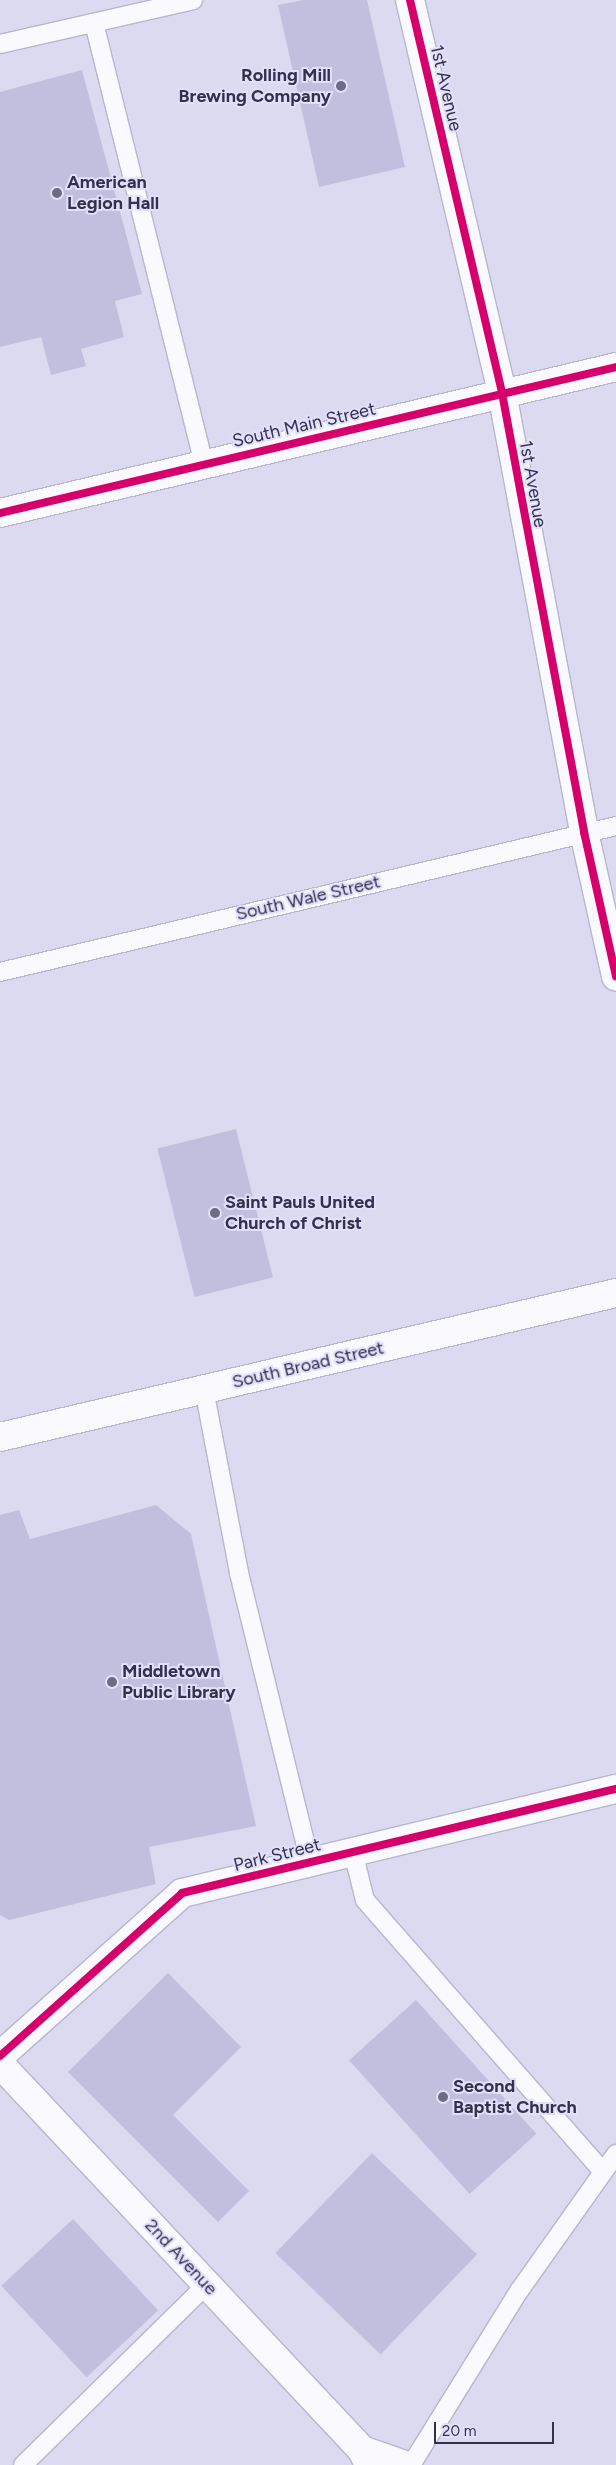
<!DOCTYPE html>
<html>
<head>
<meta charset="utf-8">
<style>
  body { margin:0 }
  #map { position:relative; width:616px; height:2465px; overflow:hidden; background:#dbdaf0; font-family:Figtree,sans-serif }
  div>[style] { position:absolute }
  .building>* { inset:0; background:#c2bfde; transform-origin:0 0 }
  .roads { filter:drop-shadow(1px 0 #b8b6ce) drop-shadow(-1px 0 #b8b6ce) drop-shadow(0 1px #b8b6ce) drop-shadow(0 -1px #b8b6ce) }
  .service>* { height:18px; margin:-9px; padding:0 9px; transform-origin:9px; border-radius:9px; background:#faf9fd }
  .minor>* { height:28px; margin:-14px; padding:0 14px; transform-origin:14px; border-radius:14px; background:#faf9fd }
  .tertiary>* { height:28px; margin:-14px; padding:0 14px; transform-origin:14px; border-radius:14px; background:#faf9fd }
  .secondary>* { height:28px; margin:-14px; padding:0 14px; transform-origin:14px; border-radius:14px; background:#faf9fd }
  .cycleway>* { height:8px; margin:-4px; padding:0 4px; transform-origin:4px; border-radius:4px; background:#d6006c }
  .dots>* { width:14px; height:14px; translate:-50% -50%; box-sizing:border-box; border:2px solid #e1dffb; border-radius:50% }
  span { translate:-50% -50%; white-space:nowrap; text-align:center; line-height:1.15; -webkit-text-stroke:4px #e1dffb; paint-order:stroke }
  .poi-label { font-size:18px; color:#33314c; font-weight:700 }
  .right { translate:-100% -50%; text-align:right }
  .left { translate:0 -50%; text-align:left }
  .street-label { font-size:18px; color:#33314c }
  .scale { position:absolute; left:434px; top:2422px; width:120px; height:22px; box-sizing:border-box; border:2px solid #33314c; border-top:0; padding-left:6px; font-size:15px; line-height:18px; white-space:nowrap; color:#33314c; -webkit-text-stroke:4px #e1dffb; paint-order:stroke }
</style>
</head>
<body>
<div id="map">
  <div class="building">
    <i style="clip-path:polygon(303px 0,367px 0,405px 167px,319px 187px,278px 5px)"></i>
    <i style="clip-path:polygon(82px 70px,142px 294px,115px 301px,124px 337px,81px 349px,86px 366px,51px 375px,41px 337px,0 347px,0 92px)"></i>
    <i style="left:236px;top:1129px;width:153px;height:81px;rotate:76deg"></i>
    <i style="clip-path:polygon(156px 1505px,191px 1534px,256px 1826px,149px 1847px,156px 1884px,9px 1920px,0 1915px,0 1515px,19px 1510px,30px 1539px)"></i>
    <i style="clip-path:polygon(168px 1973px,241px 2047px,173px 2115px,249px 2191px,218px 2222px,68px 2072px)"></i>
    <i style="left:416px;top:2000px;width:180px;height:90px;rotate:48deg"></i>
    <i style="left:372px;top:2153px;width:146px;height:139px;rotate:44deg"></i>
    <i style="left:73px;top:2219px;width:125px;height:98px;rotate:47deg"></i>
  </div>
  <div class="roads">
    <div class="service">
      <i style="left:94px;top:23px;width:455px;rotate:76deg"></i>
      <i style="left:0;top:44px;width:198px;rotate:-12.8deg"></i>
      <i style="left:0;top:972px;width:633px;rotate:-13.33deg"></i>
      <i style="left:204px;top:1389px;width:187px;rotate:79.2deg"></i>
      <i style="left:239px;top:1573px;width:298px;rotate:76.2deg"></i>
      <i style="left:353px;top:1852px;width:49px;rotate:76deg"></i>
      <i style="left:365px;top:1900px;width:361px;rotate:48.8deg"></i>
      <i style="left:23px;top:2465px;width:257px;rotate:-44.5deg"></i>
      <i style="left:411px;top:2465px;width:205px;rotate:-58.2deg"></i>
      <i style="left:519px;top:2291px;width:168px;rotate:-54.7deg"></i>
    </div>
    <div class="minor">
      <i style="left:410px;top:0;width:404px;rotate:76.8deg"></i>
      <i style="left:0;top:2056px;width:244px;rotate:-41.8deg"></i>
      <i style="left:182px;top:1893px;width:446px;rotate:-13.5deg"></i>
    </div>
    <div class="tertiary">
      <i style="left:502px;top:393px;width:447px;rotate:79.4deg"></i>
      <i style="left:584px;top:832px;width:148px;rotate:77.5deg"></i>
      <i style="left:0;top:513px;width:633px;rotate:-13.33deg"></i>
      <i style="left:0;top:1437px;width:633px;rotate:-13.16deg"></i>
    </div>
    <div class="secondary">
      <i style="left:0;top:2064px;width:529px;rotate:46.84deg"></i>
      <i style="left:362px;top:2450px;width:17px;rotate:65deg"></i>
      <i style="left:362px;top:2450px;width:46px;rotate:19.2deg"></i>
    </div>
  </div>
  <div class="cycleway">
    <i style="left:410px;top:0;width:404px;rotate:76.8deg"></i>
    <i style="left:502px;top:393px;width:447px;rotate:79.4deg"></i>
    <i style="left:584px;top:832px;width:148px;rotate:77.5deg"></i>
    <i style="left:0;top:513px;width:633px;rotate:-13.33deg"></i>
    <i style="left:0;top:2056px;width:244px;rotate:-41.8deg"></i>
    <i style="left:182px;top:1893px;width:446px;rotate:-13.5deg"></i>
  </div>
  <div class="dots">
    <i style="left:341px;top:86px;background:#6e6c85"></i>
    <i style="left:57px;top:193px;background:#6e6c85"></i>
    <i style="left:215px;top:1213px;background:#6e6c85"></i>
    <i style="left:112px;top:1682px;background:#6e6c85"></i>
    <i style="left:443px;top:2097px;background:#6e6c85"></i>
  </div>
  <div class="poi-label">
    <span class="right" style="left:331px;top:86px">Rolling Mill<br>Brewing Company</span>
    <span class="left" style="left:67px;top:193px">American<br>Legion Hall</span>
    <span class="left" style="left:225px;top:1213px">Saint Pauls United<br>Church of Christ</span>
    <span class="left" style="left:122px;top:1682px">Middletown<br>Public Library</span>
    <span class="left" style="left:453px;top:2097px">Second<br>Baptist Church</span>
  </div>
  <div class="street-label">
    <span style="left:446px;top:88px;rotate:77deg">1st Avenue</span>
    <span style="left:304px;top:425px;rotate:-13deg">South Main Street</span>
    <span style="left:533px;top:484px;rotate:80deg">1st Avenue</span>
    <span style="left:308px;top:898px;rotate:-13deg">South Wale Street</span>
    <span style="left:308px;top:1365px;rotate:-13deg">South Broad Street</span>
    <span style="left:277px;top:1855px;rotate:-14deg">Park Street</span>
    <span style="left:181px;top:2257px;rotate:47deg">2nd Avenue</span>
  </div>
  <div class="scale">20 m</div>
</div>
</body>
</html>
